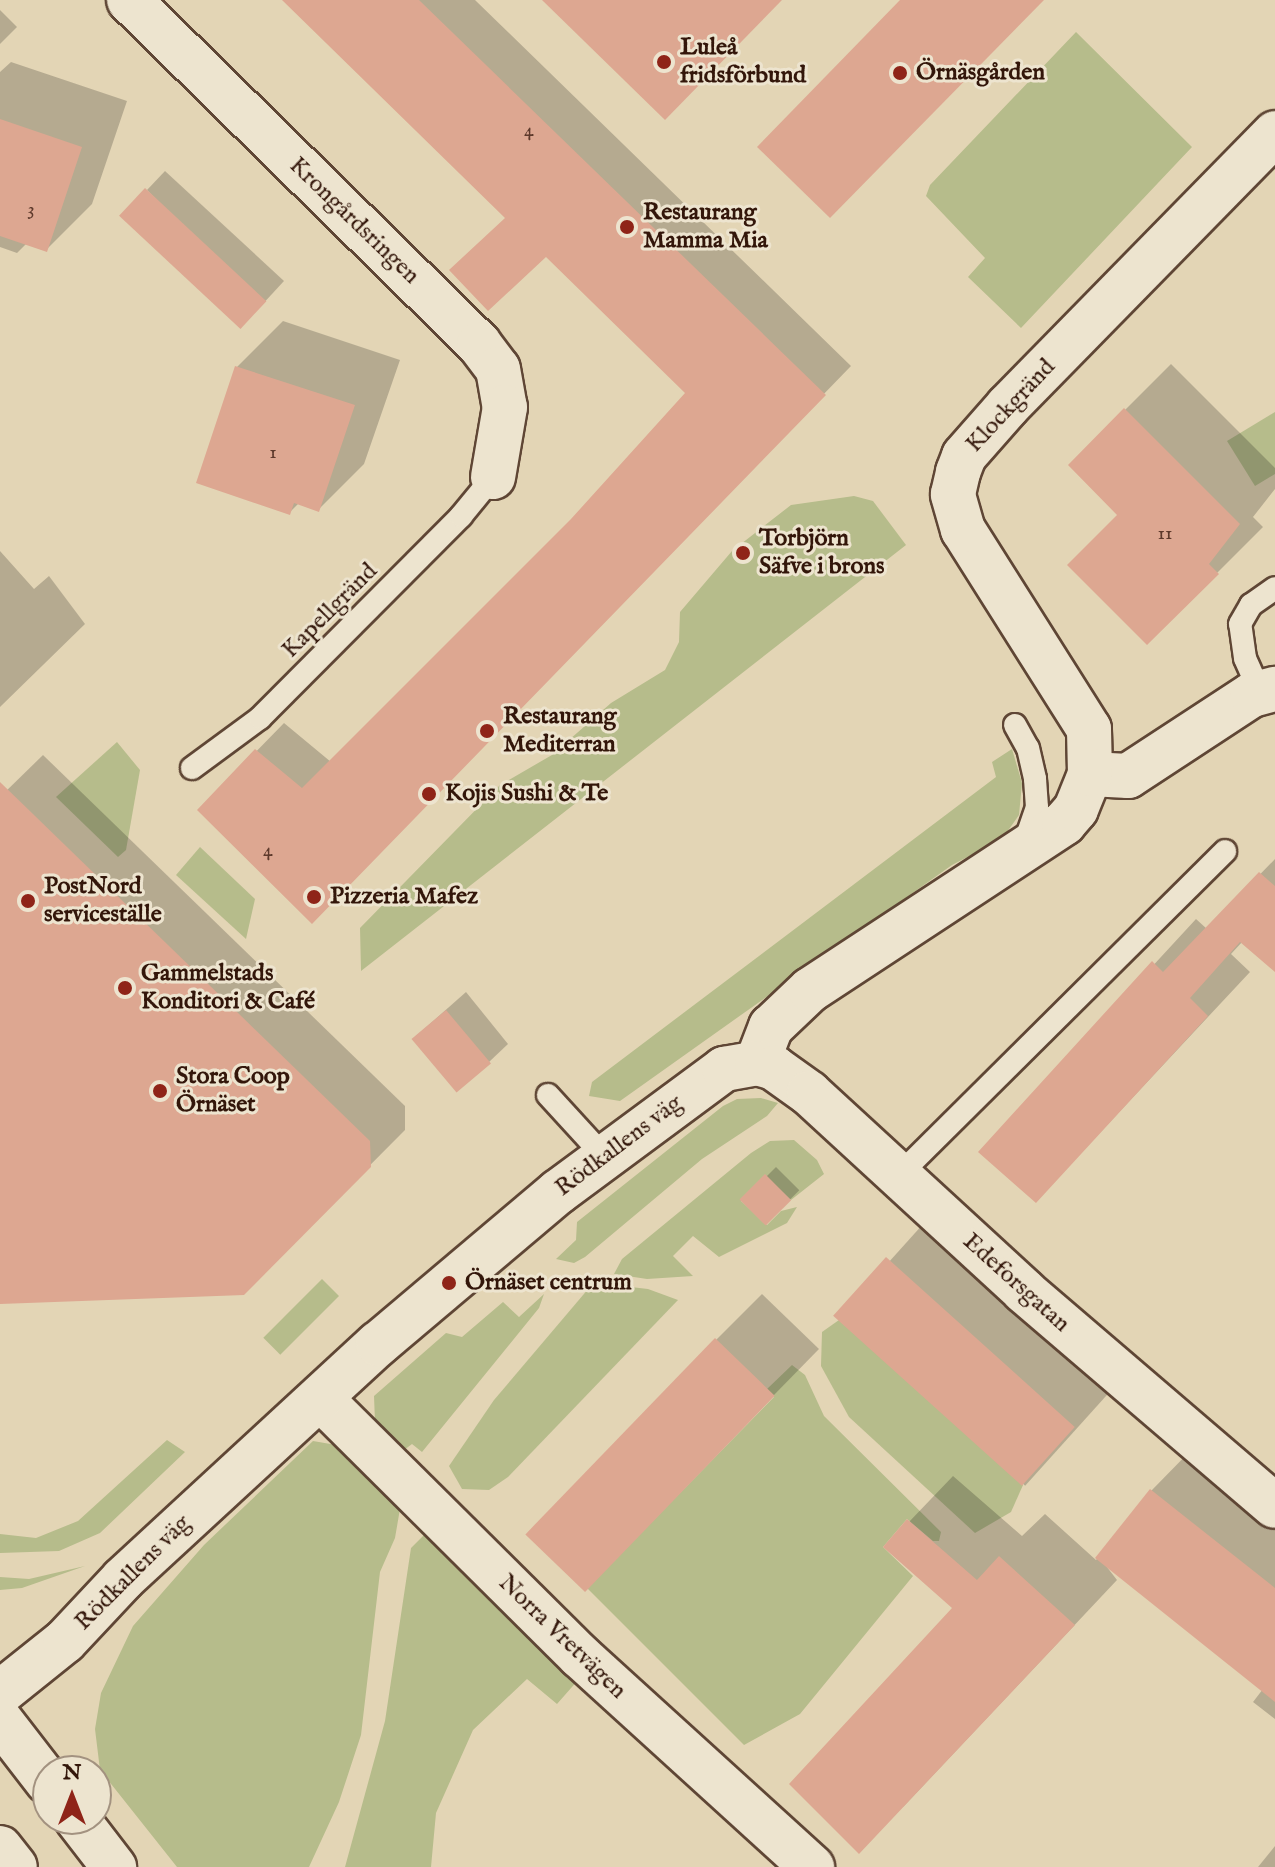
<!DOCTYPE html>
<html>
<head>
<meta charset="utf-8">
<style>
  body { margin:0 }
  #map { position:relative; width:1275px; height:1867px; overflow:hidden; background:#e3d5b5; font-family:"IM FELL English",serif }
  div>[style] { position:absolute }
  .green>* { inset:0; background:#b6bc8b; transform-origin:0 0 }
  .shadow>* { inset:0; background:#0003; transform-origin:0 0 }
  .building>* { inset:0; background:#dda791; transform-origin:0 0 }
  .roads { filter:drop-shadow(2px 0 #5f4635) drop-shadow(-2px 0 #5f4635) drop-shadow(0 2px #5f4635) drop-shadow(0 -2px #5f4635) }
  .service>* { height:22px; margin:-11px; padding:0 11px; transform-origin:11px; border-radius:11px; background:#ede4cf }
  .minor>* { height:44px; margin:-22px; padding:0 22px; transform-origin:22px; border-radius:22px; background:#ede4cf }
  .secondary>* { height:44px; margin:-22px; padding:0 22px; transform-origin:22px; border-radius:22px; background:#ede4cf }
  .dots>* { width:22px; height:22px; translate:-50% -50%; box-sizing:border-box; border:4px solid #ede4cf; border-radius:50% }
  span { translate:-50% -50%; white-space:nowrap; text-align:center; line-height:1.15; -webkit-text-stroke:6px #ede4cf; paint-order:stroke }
  .number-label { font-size:20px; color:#5e3a2c }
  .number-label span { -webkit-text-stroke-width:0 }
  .poi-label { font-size:24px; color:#33160a; font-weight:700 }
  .left { translate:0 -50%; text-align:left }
  .street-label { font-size:24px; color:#33160a }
  .north { position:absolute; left:32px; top:1755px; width:80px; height:80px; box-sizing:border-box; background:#ede4cf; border:2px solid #a39280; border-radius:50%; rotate:0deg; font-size:22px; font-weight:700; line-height:32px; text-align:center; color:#33160a }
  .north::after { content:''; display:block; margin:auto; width:28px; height:36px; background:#8f2418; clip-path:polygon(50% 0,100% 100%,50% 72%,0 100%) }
</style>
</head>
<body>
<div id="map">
  <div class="green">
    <i style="clip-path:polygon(1076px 32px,1192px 147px,1021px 328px,968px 277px,985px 258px,926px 196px,930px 185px)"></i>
    <i style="clip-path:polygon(1275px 412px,1275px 474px,1255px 486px,1227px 441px)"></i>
    <i style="clip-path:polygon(854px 496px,873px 501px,906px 545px,361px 971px,360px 928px,500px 785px,552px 755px,611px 703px,665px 670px,679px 642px,680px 612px,732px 551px,791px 505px)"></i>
    <i style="clip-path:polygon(117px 742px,140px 770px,126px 850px,118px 857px,56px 797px)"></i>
    <i style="clip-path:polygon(1012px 749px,1022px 783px,1019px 815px,1002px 839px,952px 865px,620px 1101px,589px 1096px,592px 1082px,996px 777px,992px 762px)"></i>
    <i style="clip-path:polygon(200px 847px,255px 899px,246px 939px,176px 875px)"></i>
    <i style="clip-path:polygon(761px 1098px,778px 1103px,767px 1116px,702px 1159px,585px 1257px,574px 1263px,556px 1259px,576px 1240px,577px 1222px,723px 1106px,737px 1099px)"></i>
    <i style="clip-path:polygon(794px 1140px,817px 1160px,824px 1174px,791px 1200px,765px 1175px,741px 1201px,767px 1225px,781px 1211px,797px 1207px,787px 1223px,719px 1257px,693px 1236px,673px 1256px,693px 1276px,647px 1279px,614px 1274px,622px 1259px,751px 1153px,770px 1141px)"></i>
    <i style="left:322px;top:1279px;width:24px;height:83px;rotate:45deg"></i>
    <i style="clip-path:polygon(605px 1284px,648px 1289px,678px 1300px,508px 1477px,489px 1490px,462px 1489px,449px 1466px,494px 1400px,589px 1288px)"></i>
    <i style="clip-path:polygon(544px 1294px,539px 1308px,422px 1452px,412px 1444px,404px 1450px,375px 1422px,374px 1396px,446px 1333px,462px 1337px,503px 1302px,519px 1317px)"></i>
    <i style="clip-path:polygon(839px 1320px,1023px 1485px,1011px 1512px,975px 1533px,849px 1417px,821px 1366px,822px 1332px)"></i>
    <i style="clip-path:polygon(792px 1365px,805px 1375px,824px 1416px,941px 1532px,939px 1541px,933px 1541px,907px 1519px,883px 1547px,913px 1576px,800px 1714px,744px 1745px,587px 1588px,774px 1397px,767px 1389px)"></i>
    <i style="clip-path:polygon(167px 1440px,185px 1452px,100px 1533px,59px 1551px,0 1553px,0 1534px,36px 1538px,78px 1521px)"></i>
    <i style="clip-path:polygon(313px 1441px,342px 1446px,401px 1503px,395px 1538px,380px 1572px,361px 1735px,339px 1802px,309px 1867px,177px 1867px,100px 1770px,95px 1729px,101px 1693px,133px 1626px,204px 1545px)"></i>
    <i style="clip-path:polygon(424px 1535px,438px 1540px,579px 1679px,557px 1704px,527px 1679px,473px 1730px,436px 1813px,431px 1867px,345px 1867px,385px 1721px,411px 1548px)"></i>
    <i style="clip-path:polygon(85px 1566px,22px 1588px,0 1590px,0 1577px,29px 1579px)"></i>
  </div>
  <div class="shadow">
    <i style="clip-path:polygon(296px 0,475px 0,851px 366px,339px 894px,199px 810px,284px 723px,331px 762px,573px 520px,688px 393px)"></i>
    <i style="clip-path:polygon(0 10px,17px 27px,0 44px)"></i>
    <i style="clip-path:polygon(11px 62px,127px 101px,92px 204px,46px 250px,27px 243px,17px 253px,0 247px,0 72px)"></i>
    <i style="clip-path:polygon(165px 171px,284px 281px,260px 307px,147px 190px)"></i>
    <i style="clip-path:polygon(283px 321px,400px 360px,364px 464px,319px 509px,300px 502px,290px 512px,198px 482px,237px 367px)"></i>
    <i style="clip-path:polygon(1171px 364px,1275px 468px,1275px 489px,1253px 517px,1263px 527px,1147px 643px,1120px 515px,1070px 465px)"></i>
    <i style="clip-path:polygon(0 551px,34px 589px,49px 576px,85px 624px,0 707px)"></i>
    <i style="clip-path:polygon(43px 755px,405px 1106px,405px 1130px,243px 1293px,0 1302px,0 797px)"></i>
    <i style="clip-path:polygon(1275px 859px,1275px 969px,1243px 941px,1231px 954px,1250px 972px,1036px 1201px,981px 1152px,1196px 919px,1207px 929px)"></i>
    <i style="clip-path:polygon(466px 992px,508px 1044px,489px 1062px,414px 1038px)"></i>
    <i style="left:776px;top:1167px;width:33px;height:47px;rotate:45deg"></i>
    <i style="left:933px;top:1213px;width:251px;height:141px;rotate:42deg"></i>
    <i style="clip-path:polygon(762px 1294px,819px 1349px,629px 1543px,716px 1340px)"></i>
    <i style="clip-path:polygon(1197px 1444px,1275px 1506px,1275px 1719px,1253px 1702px,1263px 1689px,1103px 1562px,1117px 1580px,903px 1807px,955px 1607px,885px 1547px,953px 1476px,1022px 1536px,1045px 1514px,1096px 1560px,1152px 1490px)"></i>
    <i style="clip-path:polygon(1275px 1846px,1275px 1867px,1258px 1867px)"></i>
  </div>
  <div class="building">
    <i style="clip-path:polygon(282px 0,419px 0,826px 395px,312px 924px,197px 810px,255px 749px,302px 788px,571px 519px,685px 393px,546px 257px,488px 311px,449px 270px,505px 218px)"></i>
    <i style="clip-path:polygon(542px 0,782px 0,665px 120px)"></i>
    <i style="clip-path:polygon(900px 0,1044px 0,830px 218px,757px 147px)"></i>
    <i style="clip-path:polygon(0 119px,82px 147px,47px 252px,0 236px)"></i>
    <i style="left:145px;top:188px;width:166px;height:38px;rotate:43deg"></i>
    <i style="clip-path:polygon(235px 366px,355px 405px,319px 512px,294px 503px,290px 515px,196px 483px)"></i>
    <i style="clip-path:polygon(1124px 408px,1240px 524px,1209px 564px,1219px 574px,1147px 645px,1067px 565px,1117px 515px,1068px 465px)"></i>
    <i style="clip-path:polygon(0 782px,370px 1141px,371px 1167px,244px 1295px,0 1304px)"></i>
    <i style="clip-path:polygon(1259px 872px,1275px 886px,1275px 972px,1240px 942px,1190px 998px,1208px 1016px,1036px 1203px,978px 1152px,1152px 961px,1163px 972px)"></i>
    <i style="left:446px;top:1010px;width:70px;height:45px;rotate:50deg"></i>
    <i style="left:765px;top:1174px;width:37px;height:36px;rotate:45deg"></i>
    <i style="left:886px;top:1257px;width:254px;height:79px;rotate:42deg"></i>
    <i style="left:715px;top:1338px;width:83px;height:273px;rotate:44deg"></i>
    <i style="clip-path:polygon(1150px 1489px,1275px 1588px,1275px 1702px,1095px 1558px)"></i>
    <i style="clip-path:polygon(907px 1519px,977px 1580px,999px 1556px,1075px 1625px,859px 1854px,789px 1784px,952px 1608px,883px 1547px)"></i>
  </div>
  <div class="roads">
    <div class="service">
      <i style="left:1260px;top:692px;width:37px;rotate:-114deg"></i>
      <i style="left:1245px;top:658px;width:34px;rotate:-98deg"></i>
      <i style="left:1240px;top:624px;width:22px;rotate:-60deg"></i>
      <i style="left:1251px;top:605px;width:29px;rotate:-35deg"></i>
      <i style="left:1015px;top:725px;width:26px;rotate:61deg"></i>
      <i style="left:1028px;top:748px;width:32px;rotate:77deg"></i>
      <i style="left:1035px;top:779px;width:28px;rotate:86deg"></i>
      <i style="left:1037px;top:807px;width:36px;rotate:109deg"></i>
      <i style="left:192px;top:768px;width:84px;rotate:-36.3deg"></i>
      <i style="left:260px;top:718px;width:285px;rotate:-45.1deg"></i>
      <i style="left:461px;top:516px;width:50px;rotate:-50.6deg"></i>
      <i style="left:548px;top:1095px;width:81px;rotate:47.5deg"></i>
      <i style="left:898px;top:1176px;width:461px;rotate:-44.8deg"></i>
    </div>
    <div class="minor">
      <i style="left:129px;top:0;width:491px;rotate:44.5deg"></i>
      <i style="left:479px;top:344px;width:31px;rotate:53deg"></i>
      <i style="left:498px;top:369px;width:39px;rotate:80deg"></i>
      <i style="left:505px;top:407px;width:71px;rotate:99.7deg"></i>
      <i style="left:1090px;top:774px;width:38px;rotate:3deg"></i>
      <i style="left:1128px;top:776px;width:148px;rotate:-33.2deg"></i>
      <i style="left:1252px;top:695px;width:24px;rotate:-15deg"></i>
      <i style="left:757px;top:1063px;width:39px;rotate:-69deg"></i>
      <i style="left:771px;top:1027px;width:54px;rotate:-43.5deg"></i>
      <i style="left:810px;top:990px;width:304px;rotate:-33.3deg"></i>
      <i style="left:1064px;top:823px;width:18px;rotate:-49deg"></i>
      <i style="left:1076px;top:809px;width:38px;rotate:-68deg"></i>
      <i style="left:1090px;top:774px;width:45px;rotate:-91.3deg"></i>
      <i style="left:1089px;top:729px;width:236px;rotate:-122.3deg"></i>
      <i style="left:963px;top:530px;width:37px;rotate:-106deg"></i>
      <i style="left:953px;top:494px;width:23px;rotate:-77deg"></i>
      <i style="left:958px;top:472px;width:17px;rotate:-69deg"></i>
      <i style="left:964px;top:456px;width:67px;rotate:-48.7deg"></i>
      <i style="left:1008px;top:406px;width:382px;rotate:-45.6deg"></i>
      <i style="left:320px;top:1398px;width:366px;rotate:44.8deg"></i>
      <i style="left:580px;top:1656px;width:314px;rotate:42.3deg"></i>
      <i style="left:0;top:1693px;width:83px;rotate:-38.7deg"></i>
      <i style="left:65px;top:1641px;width:85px;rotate:-46.9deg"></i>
      <i style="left:123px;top:1579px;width:347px;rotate:-42.7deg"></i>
      <i style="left:378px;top:1344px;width:236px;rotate:-40.2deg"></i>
      <i style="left:558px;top:1192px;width:207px;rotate:-36.5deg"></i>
      <i style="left:724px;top:1069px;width:34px;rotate:-10deg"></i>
      <i style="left:757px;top:1063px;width:18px;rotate:16deg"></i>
      <i style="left:774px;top:1068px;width:43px;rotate:35.5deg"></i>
      <i style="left:809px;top:1093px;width:292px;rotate:42.6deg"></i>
      <i style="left:1024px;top:1291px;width:330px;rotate:40.6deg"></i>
    </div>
    <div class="secondary">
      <i style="left:0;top:1720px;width:78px;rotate:52.3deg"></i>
      <i style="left:77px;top:1819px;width:61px;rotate:52.4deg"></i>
      <i style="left:0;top:1848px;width:24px;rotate:52deg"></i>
    </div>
  </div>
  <div class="dots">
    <i style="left:664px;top:62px;background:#8f2418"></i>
    <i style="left:900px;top:73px;background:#8f2418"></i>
    <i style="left:627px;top:227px;background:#8f2418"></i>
    <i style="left:743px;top:553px;background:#8f2418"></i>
    <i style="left:487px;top:731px;background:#8f2418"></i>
    <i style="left:429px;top:794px;background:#8f2418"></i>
    <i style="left:314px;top:897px;background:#8f2418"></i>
    <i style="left:28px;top:901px;background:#8f2418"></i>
    <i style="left:125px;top:988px;background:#8f2418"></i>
    <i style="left:160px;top:1091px;background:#8f2418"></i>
    <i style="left:449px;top:1283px;background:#8f2418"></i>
  </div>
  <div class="number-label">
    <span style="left:529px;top:130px">4</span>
    <span style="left:31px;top:209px">3</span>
    <span style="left:273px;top:452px">1</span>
    <span style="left:1165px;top:533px">11</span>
    <span style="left:268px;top:850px">4</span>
  </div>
  <div class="poi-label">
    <span class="left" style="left:680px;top:62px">Luleå<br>fridsförbund</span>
    <span class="left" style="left:916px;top:73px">Örnäsgården</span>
    <span class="left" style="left:643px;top:227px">Restaurang<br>Mamma Mia</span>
    <span class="left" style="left:759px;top:553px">Torbjörn<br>Säfve i brons</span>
    <span class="left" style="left:503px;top:731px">Restaurang<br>Mediterran</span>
    <span class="left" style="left:445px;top:794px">Kojis Sushi &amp; Te</span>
    <span class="left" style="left:44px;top:901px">PostNord<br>serviceställe</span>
    <span class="left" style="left:330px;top:897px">Pizzeria Mafez</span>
    <span class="left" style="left:141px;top:988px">Gammelstads<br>Konditori &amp; Café</span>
    <span class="left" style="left:176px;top:1091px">Stora Coop<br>Örnäset</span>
    <span class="left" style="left:465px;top:1283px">Örnäset centrum</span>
  </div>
  <div class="street-label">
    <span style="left:354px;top:221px;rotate:44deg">Krongårdsringen</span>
    <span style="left:1011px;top:406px;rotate:-47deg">Klockgränd</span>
    <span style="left:330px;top:611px;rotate:-45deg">Kapellgränd</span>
    <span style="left:619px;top:1146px;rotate:-37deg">Rödkallens väg</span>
    <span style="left:1016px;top:1283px;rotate:42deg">Edeforsgatan</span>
    <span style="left:133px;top:1573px;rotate:-45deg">Rödkallens väg</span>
    <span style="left:562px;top:1637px;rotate:44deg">Norra Vretvägen</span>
  </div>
  <div class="north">N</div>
</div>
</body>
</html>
